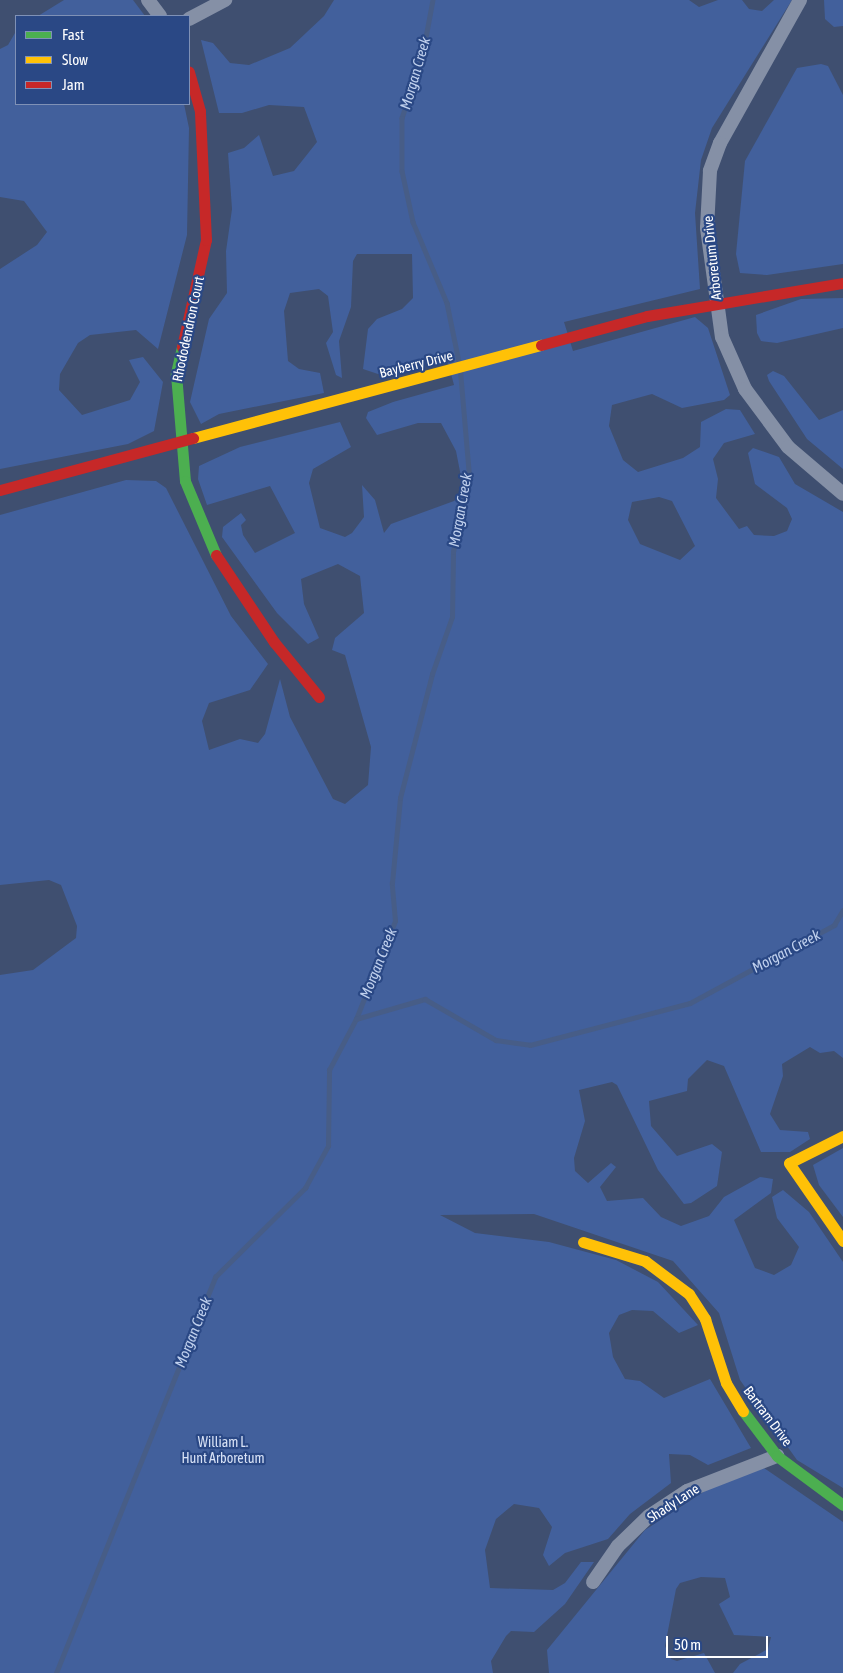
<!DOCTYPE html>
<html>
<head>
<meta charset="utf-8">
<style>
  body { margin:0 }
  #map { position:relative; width:843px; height:1673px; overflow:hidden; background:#3f4f70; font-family:"Asap Condensed",sans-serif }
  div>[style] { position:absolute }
  .green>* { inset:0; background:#42609c }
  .stream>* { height:4.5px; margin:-2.25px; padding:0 2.25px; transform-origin:2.25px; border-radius:2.25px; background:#475d87 }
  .street>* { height:14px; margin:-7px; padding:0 7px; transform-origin:7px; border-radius:7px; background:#8590a6 }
  .fast>* { height:11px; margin:-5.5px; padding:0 5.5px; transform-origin:5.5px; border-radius:5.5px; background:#4caf50 }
  .slow>* { height:11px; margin:-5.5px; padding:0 5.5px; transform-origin:5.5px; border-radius:5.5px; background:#ffc107 }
  .jam>* { height:11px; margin:-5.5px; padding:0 5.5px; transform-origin:5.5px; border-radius:5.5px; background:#c62828 }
  span { translate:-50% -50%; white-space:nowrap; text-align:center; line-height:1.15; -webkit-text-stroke:4.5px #2a4885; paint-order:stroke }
  .street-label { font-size:14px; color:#fff }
  .park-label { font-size:14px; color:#d8e2f6 }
  .water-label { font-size:15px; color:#c1d1ee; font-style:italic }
  .legend { position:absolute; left:15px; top:15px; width:175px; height:90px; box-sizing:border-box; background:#2a4885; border:1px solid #7f91b6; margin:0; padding:6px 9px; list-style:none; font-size:15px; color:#fff }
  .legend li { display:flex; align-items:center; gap:10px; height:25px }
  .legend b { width:25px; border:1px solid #7f91b6 }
  .scale { position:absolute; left:666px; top:1636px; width:102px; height:22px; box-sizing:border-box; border:2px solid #fff; border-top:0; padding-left:6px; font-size:15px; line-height:18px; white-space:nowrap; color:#fff; -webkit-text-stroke:4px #2a4885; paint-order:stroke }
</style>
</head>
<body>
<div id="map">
  <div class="green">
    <i style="clip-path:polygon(64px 0,133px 0,145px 16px,38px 16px)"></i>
    <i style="clip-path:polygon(evenodd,334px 0,689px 0,699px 7px,718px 0,742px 0,749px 9px,762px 11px,774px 0,792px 0,712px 128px,701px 160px,695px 213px,700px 289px,564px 322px,573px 351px,695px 317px,708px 328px,730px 395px,724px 400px,682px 408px,652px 394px,612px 405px,609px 426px,623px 460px,638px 472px,683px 458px,700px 447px,701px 422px,726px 409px,740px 410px,755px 434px,724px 443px,713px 459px,718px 479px,716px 498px,739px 529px,747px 526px,754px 535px,774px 536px,787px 531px,792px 519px,787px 508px,755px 484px,748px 453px,753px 448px,779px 457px,795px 484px,843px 512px,843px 1058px,834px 1051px,820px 1053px,810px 1047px,782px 1064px,783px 1076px,770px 1114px,780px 1130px,808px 1132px,810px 1139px,790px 1152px,761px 1152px,724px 1066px,707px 1060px,688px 1079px,687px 1091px,649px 1101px,651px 1126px,677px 1156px,712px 1144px,722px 1152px,717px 1186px,691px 1203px,684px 1204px,658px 1170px,617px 1085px,612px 1082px,579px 1090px,585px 1121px,574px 1158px,575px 1171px,588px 1183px,611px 1163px,616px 1167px,600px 1187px,607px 1201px,643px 1198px,661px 1217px,681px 1226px,709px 1216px,724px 1197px,760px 1177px,773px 1179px,771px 1193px,734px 1220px,755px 1268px,774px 1275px,791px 1265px,799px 1247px,777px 1218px,772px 1197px,783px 1190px,809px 1212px,843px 1262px,843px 1488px,797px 1460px,740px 1380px,719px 1313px,673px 1261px,534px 1214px,440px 1215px,475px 1233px,549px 1242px,616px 1260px,658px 1282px,698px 1325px,679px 1333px,653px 1311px,632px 1310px,619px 1315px,609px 1333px,613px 1357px,625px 1379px,640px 1381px,664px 1398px,710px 1379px,751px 1448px,708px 1465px,690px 1455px,669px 1454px,671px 1483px,630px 1514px,608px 1539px,565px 1553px,549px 1566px,543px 1555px,552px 1527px,539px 1508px,514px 1504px,496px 1519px,485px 1550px,490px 1588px,553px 1590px,565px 1583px,581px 1562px,594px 1562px,565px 1604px,534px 1632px,511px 1631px,506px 1636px,491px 1661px,493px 1673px,0 1673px,0 975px,33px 970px,76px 938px,77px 926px,61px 885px,49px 880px,0 885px,0 515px,126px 480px,156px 481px,166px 488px,231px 616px,268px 664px,250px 690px,209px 703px,202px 721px,209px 750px,240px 739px,258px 743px,265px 734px,280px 679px,290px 717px,333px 799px,345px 804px,368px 785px,371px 747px,345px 655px,332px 650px,335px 638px,364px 613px,360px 576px,338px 564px,301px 579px,304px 604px,319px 638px,308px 644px,277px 613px,222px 537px,223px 527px,241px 513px,246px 520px,241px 525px,243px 535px,255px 553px,295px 533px,270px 486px,207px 505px,198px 479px,199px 466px,240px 447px,340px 422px,351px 447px,313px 469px,309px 483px,320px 528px,345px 537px,352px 533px,364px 517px,362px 485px,375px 500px,384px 533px,391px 524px,454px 501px,464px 492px,456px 451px,441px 423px,418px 423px,377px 435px,366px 418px,368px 412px,393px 402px,454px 385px,446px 355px,378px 374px,363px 369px,368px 329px,377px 319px,402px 309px,413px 298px,412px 254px,357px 254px,353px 261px,351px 307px,339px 341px,342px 378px,336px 375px,326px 343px,333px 332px,328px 296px,319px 289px,290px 293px,284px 311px,288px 361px,299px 369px,320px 373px,324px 393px,219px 414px,201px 424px,190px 402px,209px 319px,227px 293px,226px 251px,232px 209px,228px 153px,244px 148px,259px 135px,273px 176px,294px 171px,317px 142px,304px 107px,269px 105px,242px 113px,219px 113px,201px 40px,213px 43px,230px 63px,249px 65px,290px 48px,324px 16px,334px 0,659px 497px,672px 501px,695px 546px,680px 560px,640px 544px,628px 520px,632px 502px,659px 497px)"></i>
    <i style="clip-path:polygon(824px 0,843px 0,843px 26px,834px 27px,825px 19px)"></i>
    <i style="clip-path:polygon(15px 33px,16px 104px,184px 104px,189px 128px,187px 235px,158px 349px,136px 330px,90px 335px,78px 343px,60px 374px,59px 390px,82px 415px,130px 400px,140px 382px,129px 360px,143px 357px,163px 382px,154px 431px,128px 444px,0 469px,0 269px,37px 245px,47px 232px,24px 201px,0 197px,0 49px,8px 45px)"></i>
    <i style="clip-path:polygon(821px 64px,828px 66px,843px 95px,843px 264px,767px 275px,740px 273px,736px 254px,745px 161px,797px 68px)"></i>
    <i style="clip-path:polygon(843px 298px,843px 328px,777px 343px,761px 341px,757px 333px,756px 315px,801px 299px)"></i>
    <i style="clip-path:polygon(773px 371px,784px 376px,819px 420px,843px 410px,843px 469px,807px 439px,769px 381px,767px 375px)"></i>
    <i style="clip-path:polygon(843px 1148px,843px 1217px,819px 1185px,813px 1165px)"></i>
    <i style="clip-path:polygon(764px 1468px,843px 1522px,843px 1673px,733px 1673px,740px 1664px,768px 1649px,771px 1637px,734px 1635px,719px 1604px,730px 1597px,725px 1578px,701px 1577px,680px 1583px,676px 1589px,665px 1646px,671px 1659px,677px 1661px,704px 1653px,715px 1673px,549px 1673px,547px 1650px,645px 1530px,711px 1487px)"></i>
  </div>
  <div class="stream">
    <i style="left:433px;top:0;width:60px;rotate:100.6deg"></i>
    <i style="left:422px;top:59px;width:62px;rotate:108.7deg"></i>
    <i style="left:402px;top:118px;width:53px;rotate:90deg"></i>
    <i style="left:402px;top:171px;width:52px;rotate:77.8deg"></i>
    <i style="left:413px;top:222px;width:88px;rotate:67.2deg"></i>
    <i style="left:447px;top:303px;width:60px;rotate:78.5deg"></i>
    <i style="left:356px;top:1019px;width:105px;rotate:-68.3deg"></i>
    <i style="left:395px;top:921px;width:38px;rotate:-95deg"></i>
    <i style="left:392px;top:883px;width:85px;rotate:-84.6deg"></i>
    <i style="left:400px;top:798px;width:128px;rotate:-75.5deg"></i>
    <i style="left:432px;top:674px;width:60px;rotate:-70.7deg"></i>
    <i style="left:452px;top:617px;width:65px;rotate:-89.1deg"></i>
    <i style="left:453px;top:552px;width:78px;rotate:-78.1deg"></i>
    <i style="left:469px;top:476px;width:106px;rotate:-94.9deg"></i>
    <i style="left:56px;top:1673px;width:427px;rotate:-68.1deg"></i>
    <i style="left:215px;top:1277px;width:127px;rotate:-44.7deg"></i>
    <i style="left:305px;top:1188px;width:48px;rotate:-61.3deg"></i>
    <i style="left:328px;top:1146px;width:76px;rotate:-89.2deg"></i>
    <i style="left:329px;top:1070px;width:58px;rotate:-62.1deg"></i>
    <i style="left:356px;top:1019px;width:72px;rotate:-16.2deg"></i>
    <i style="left:425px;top:999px;width:82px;rotate:30deg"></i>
    <i style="left:496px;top:1040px;width:34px;rotate:8deg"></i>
    <i style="left:530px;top:1045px;width:165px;rotate:-14.7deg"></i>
    <i style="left:690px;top:1003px;width:164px;rotate:-28.4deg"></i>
    <i style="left:834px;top:925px;width:17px;rotate:-59deg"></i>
  </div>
  <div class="street">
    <i style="left:148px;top:0;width:20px;rotate:53deg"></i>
    <i style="left:800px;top:0;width:164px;rotate:119.2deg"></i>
    <i style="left:720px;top:143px;width:30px;rotate:110deg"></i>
    <i style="left:710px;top:171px;width:57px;rotate:93deg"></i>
    <i style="left:707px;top:228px;width:110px;rotate:82.2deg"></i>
    <i style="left:722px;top:337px;width:57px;rotate:66.1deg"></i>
    <i style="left:745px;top:389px;width:72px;rotate:53.4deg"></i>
    <i style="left:788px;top:447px;width:72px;rotate:40.5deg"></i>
    <i style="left:189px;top:19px;width:41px;rotate:-27.8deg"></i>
    <i style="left:593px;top:1582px;width:44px;rotate:-55.2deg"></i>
    <i style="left:618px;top:1546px;width:43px;rotate:-44.1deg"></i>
    <i style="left:649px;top:1516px;width:45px;rotate:-33.3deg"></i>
    <i style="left:687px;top:1491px;width:97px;rotate:-21.3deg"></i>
  </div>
  <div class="fast">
    <i style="left:182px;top:347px;width:28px;rotate:103deg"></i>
    <i style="left:176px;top:374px;width:107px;rotate:85.2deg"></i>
    <i style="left:185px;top:481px;width:80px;rotate:67.3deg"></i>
    <i style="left:743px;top:1411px;width:56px;rotate:52.9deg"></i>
    <i style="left:777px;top:1456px;width:82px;rotate:36.6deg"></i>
  </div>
  <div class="slow">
    <i style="left:193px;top:438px;width:360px;rotate:-15deg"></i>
    <i style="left:843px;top:1136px;width:60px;rotate:153.4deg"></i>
    <i style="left:789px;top:1163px;width:95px;rotate:55.3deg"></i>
    <i style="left:583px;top:1242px;width:65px;rotate:17deg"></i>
    <i style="left:645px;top:1261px;width:55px;rotate:36.9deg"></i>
    <i style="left:689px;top:1294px;width:30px;rotate:57deg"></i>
    <i style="left:705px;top:1319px;width:67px;rotate:71.8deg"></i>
    <i style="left:726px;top:1383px;width:33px;rotate:59deg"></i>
  </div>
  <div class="jam">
    <i style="left:541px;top:345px;width:110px;rotate:-15.3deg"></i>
    <i style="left:647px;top:316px;width:199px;rotate:-9.6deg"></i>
    <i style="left:182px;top:347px;width:110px;rotate:-77.4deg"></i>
    <i style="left:206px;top:240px;width:129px;rotate:-92.7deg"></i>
    <i style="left:200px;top:111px;width:41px;rotate:-105.8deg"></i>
    <i style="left:0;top:490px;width:200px;rotate:-15.1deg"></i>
    <i style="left:216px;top:555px;width:105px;rotate:56.3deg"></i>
    <i style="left:274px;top:642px;width:71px;rotate:50.7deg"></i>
  </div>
  <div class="street-label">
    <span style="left:712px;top:258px;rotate:-96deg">Arboretum Drive</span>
    <span style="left:188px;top:329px;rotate:-78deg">Rhododendron Court</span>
    <span style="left:416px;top:364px;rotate:-14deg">Bayberry Drive</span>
    <span style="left:768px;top:1416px;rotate:53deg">Bartram Drive</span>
    <span style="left:673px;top:1503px;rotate:-33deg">Shady Lane</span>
  </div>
  <div class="park-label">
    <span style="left:223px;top:1450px">William L.<br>Hunt Arboretum</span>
  </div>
  <div class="water-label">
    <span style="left:415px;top:73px;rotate:-74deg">Morgan Creek</span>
    <span style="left:460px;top:510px;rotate:-80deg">Morgan Creek</span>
    <span style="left:786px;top:951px;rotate:-28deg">Morgan Creek</span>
    <span style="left:378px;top:963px;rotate:-68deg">Morgan Creek</span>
    <span style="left:193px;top:1332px;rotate:-68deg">Morgan Creek</span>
  </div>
  <ul class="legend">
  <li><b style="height:6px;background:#4caf50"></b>Fast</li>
  <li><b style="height:6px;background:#ffc107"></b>Slow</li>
  <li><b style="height:6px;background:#c62828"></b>Jam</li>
  </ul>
  <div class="scale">50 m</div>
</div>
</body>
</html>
